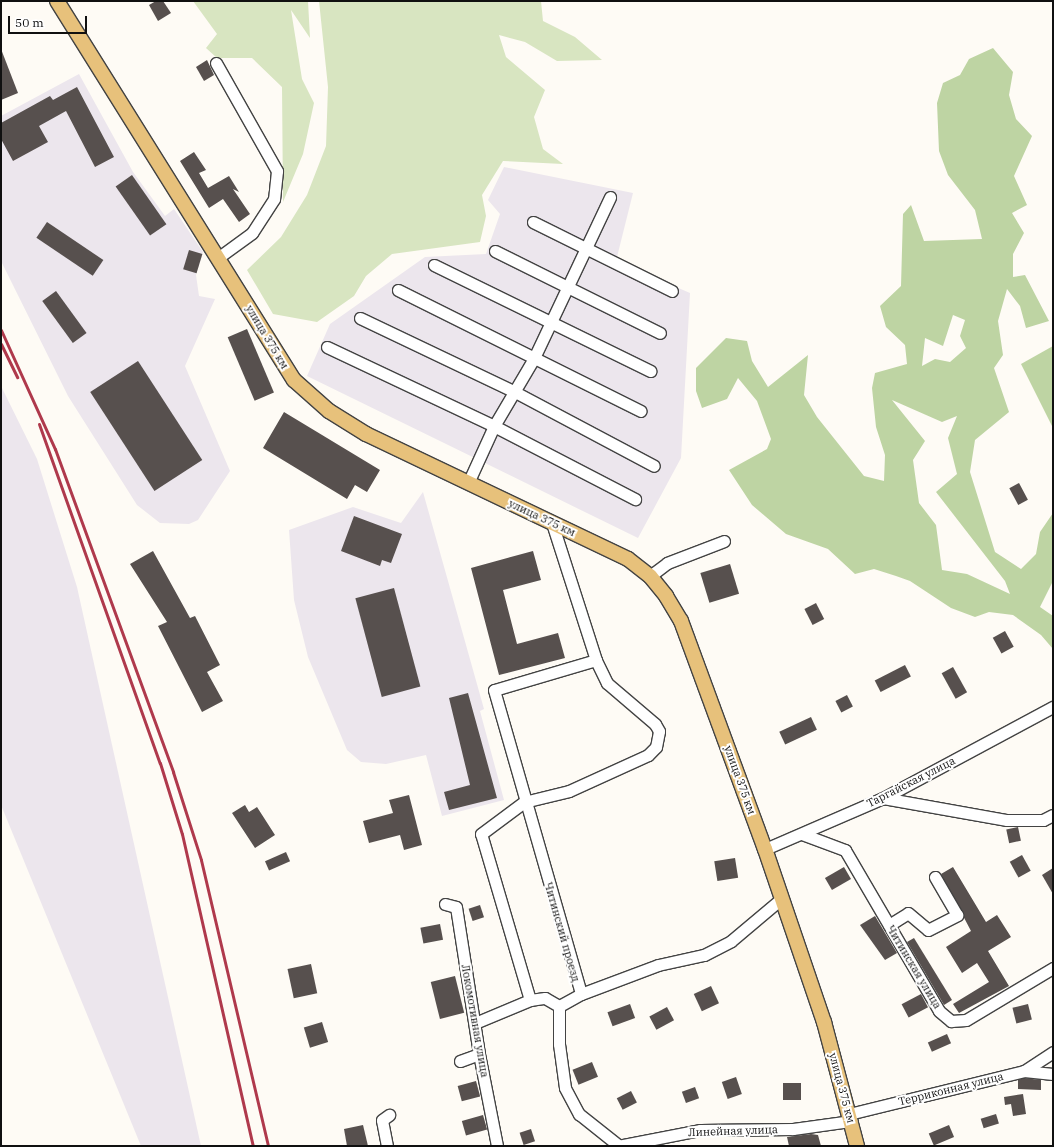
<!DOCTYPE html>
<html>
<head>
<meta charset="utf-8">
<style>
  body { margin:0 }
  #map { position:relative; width:1054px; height:1147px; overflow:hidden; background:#fefbf5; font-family:"IBM Plex Serif",serif }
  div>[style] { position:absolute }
  .industrial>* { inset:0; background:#ece6ed }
  .green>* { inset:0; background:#d8e5c1 }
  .forest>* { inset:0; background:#bed4a3 }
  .building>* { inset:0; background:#57504e; transform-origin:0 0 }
  .roads { filter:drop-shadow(1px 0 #434343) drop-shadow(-1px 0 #434343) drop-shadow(0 1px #434343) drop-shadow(0 -1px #434343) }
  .minor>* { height:11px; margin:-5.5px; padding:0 5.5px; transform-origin:5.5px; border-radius:5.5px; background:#fff }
  .major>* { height:14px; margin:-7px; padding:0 7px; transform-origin:7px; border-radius:7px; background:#e7c17b }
  .rail>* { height:3px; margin:-1.5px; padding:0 1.5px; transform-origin:1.5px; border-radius:1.5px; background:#af394c }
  span { translate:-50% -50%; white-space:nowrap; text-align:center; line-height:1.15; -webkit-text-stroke:4px #fff; paint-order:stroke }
  .street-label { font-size:11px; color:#101010 }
  .frame { position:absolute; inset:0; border:2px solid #101010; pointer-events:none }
  .scale { position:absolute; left:8px; top:16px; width:79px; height:18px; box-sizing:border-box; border:2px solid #101010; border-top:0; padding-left:5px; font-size:12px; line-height:14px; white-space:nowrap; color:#101010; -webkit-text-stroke:3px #fff; paint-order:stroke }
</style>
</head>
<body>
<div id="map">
  <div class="industrial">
    <i style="clip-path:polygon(79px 74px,133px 172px,165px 216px,174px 209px,203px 252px,196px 275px,199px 296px,215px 299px,185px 366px,230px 471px,198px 520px,189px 524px,160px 523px,137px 505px,68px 396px,1px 261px,1px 116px)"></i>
    <i style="clip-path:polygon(504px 167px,633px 193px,616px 261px,690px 293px,681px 458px,638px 538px,307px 376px,330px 324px,425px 257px,486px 254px,500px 214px,488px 200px)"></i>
    <i style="clip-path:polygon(1px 386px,37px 459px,77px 587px,201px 1146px,141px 1146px,1px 805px)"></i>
    <i style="clip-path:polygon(423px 492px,484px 709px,480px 711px,504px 800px,442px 816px,426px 755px,386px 764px,361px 762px,347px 750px,308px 657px,294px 600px,289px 530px,353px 507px,401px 523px)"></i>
  </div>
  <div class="green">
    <i style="clip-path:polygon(193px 1px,308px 1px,310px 38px,291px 10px,302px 79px,314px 103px,303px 154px,283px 202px,282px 87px,252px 58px,217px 58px,206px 48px,217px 34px)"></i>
    <i style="clip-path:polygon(319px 1px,541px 1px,543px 21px,575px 37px,602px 60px,557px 61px,525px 42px,499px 35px,506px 57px,545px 90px,534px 117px,543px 149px,563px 164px,503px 161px,482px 195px,486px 216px,480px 242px,392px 254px,366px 276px,354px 296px,317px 322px,273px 314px,247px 270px,281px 237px,307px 195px,326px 146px,328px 87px)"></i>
  </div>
  <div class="forest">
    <i style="clip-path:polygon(evenodd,993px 48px,1013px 72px,1009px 95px,1016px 119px,1032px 136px,1014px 176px,1027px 205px,1012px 213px,1024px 233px,1013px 254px,1013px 277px,1025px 275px,1049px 321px,1026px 328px,1020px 306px,1007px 289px,998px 321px,1003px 355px,994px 368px,1009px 412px,975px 440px,970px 472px,995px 552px,1021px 569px,1036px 554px,1040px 532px,1053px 513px,1053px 581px,1040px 607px,1053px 616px,1053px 649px,1041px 635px,1013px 615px,989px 612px,975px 617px,951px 608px,910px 581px,896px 576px,874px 569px,855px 574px,828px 549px,786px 534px,752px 505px,729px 470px,767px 449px,771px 439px,757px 401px,738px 378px,727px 399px,702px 408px,696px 391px,696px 368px,726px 338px,747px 341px,752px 361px,768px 387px,808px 355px,804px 395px,817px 417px,864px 476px,884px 481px,885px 455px,876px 427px,872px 388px,875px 373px,907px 364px,905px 345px,886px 327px,880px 306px,901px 286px,903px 214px,911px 205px,924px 241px,982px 239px,975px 210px,948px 175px,939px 151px,937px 103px,943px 83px,960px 75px,969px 59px,993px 48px,953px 315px,965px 320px,960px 336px,966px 348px,950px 362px,935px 359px,922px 366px,925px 338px,943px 346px,953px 315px,993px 48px,892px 400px,942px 422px,957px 416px,948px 438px,957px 474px,936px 492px,1005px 581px,1010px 594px,967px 574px,942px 570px,936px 525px,919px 503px,913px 460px,925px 441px,892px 400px)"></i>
    <i style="clip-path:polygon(1053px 346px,1053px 428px,1021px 364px)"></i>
  </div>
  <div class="building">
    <i style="clip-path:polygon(156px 1px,163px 1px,171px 13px,158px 21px,149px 5px)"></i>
    <i style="clip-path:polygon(1px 49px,18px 93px,1px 100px)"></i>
    <i style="clip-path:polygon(207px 60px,214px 75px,204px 81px,196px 67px)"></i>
    <i style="clip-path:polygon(77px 87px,114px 157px,95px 167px,66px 111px,39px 126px,48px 142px,13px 161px,1px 139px,1px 123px,50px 96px,53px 100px)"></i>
    <i style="clip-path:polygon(194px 152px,206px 170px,199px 173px,208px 188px,229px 176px,239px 192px,233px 189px,250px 214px,239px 222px,223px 199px,209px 208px,180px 161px)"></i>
    <i style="left:132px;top:175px;width:60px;height:20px;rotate:55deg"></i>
    <i style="left:47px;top:222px;width:68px;height:19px;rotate:34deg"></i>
    <i style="left:189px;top:250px;width:14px;height:20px;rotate:17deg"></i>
    <i style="left:56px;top:291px;width:52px;height:17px;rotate:54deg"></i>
    <i style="left:247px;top:329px;width:69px;height:21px;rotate:67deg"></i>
    <i style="left:138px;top:361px;width:118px;height:57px;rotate:57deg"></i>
    <i style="clip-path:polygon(284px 412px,380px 470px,367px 492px,355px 485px,347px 499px,263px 448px)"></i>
    <i style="left:1019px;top:483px;width:19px;height:11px;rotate:62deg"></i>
    <i style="clip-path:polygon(354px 516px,402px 534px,391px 563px,382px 560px,380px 566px,341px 551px)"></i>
    <i style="clip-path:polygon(153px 551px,190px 618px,195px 616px,220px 665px,207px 672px,223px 701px,202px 712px,158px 626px,167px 622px,130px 564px)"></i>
    <i style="clip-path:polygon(533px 551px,541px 580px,503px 590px,517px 644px,558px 633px,565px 658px,499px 675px,471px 568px)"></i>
    <i style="left:730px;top:564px;width:31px;height:31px;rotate:73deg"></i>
    <i style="left:394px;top:588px;width:102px;height:40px;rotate:75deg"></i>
    <i style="left:816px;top:603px;width:18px;height:13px;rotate:63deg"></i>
    <i style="left:1005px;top:631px;width:18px;height:14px;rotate:61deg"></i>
    <i style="left:905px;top:665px;width:13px;height:34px;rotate:63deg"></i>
    <i style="left:953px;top:667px;width:29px;height:13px;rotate:61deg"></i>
    <i style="clip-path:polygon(468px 693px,497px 798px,449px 810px,444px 792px,470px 785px,449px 698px)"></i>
    <i style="left:847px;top:695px;width:13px;height:13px;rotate:63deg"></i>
    <i style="left:811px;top:717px;width:14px;height:35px;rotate:65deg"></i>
    <i style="clip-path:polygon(409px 795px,422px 845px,404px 850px,400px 835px,369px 843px,363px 821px,393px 813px,389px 800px)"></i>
    <i style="clip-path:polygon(245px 805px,249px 812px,257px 807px,275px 835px,255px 848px,232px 813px)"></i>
    <i style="left:1018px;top:827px;width:14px;height:12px;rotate:78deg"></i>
    <i style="left:286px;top:852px;width:10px;height:23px;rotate:66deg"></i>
    <i style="left:1022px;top:855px;width:18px;height:14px;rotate:61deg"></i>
    <i style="left:735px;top:858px;width:20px;height:21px;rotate:81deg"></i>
    <i style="left:844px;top:867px;width:14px;height:22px;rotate:60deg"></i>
    <i style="clip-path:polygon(953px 867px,986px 922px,997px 915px,1011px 937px,988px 951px,1009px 986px,959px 1013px,953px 1004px,989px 982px,977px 963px,962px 973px,946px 947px,971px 931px,941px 874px)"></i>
    <i style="clip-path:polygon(1053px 868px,1053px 894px,1042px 875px)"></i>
    <i style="left:480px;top:905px;width:13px;height:12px;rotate:72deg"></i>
    <i style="clip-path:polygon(875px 916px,897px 953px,885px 960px,860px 925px)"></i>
    <i style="left:440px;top:924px;width:16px;height:20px;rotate:79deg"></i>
    <i style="clip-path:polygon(914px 938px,952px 1000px,944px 1005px,907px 942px)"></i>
    <i style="left:311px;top:964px;width:30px;height:24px;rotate:78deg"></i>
    <i style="left:455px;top:976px;width:38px;height:25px;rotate:76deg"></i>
    <i style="left:711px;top:986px;width:19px;height:19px;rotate:65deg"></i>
    <i style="left:921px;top:994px;width:15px;height:22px;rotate:62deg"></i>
    <i style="left:630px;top:1004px;width:15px;height:24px;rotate:70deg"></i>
    <i style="left:1028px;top:1004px;width:16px;height:16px;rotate:76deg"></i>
    <i style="left:667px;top:1007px;width:15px;height:20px;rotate:62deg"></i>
    <i style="left:322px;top:1022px;width:21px;height:19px;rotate:73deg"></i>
    <i style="left:947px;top:1034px;width:10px;height:21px;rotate:66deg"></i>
    <i style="left:592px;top:1062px;width:16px;height:21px;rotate:68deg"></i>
    <i style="left:736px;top:1077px;width:18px;height:15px;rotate:71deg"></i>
    <i style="clip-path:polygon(1024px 1078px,1041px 1080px,1041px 1090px,1018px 1089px,1018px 1080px)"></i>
    <i style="left:476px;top:1081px;width:16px;height:19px;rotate:75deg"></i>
    <i style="left:801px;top:1083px;width:17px;height:18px;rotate:90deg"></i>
    <i style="left:695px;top:1087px;width:12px;height:14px;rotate:70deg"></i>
    <i style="left:631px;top:1091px;width:13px;height:16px;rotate:63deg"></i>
    <i style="clip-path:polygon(1023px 1094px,1026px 1114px,1013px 1116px,1011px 1104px,1005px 1105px,1004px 1097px)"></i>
    <i style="left:996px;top:1114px;width:10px;height:16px;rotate:73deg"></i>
    <i style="left:483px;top:1115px;width:15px;height:22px;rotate:74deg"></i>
    <i style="clip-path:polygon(363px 1125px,368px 1146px,347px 1146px,344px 1129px)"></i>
    <i style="left:949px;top:1125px;width:13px;height:22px;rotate:67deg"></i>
    <i style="left:531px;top:1129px;width:13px;height:12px;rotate:72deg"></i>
    <i style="clip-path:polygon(811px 1134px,818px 1135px,821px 1146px,789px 1146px,787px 1137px)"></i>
  </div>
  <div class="roads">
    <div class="minor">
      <i style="left:216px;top:63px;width:124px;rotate:60.5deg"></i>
      <i style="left:277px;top:171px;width:28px;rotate:96deg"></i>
      <i style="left:274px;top:199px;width:40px;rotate:122.9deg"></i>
      <i style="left:252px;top:233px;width:41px;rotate:144deg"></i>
      <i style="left:533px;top:222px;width:155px;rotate:26.4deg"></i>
      <i style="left:495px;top:251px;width:184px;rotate:26.4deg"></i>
      <i style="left:434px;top:265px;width:241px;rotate:26.1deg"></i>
      <i style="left:398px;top:290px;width:271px;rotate:26.5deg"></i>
      <i style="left:360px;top:318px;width:172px;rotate:25.5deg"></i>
      <i style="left:515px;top:392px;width:157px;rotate:28deg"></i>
      <i style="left:327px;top:347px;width:185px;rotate:25.3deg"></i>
      <i style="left:494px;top:426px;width:159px;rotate:27.4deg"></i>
      <i style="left:468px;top:483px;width:63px;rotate:-65.5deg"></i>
      <i style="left:494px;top:426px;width:79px;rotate:-59.5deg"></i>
      <i style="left:534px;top:358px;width:178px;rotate:-64.7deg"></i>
      <i style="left:552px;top:523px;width:144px;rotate:72.2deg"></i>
      <i style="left:596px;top:660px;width:106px;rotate:163.6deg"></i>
      <i style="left:494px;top:690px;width:316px;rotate:74deg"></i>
      <i style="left:581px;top:994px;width:25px;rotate:151deg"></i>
      <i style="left:559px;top:1006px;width:38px;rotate:90deg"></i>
      <i style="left:559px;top:1044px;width:44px;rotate:82.2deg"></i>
      <i style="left:565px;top:1088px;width:30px;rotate:62deg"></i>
      <i style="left:579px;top:1114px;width:50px;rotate:38.5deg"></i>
      <i style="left:650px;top:576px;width:21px;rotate:-37deg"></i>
      <i style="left:667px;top:563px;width:61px;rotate:-21.1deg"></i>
      <i style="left:883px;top:798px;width:126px;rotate:10.1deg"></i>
      <i style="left:1007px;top:820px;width:36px"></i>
      <i style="left:1043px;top:820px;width:11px;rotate:-27deg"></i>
      <i style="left:802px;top:834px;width:46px;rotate:20.4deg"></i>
      <i style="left:845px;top:850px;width:186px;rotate:59.7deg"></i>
      <i style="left:939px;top:1011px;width:16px;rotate:40deg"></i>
      <i style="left:951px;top:1021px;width:15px;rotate:-4deg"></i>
      <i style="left:966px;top:1020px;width:101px;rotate:-30.9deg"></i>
      <i style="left:765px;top:849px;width:129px;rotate:-23.4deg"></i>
      <i style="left:883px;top:798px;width:193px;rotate:-28.2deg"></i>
      <i style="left:445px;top:904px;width:11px;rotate:15deg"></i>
      <i style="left:456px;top:907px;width:149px;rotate:81.1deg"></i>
      <i style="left:479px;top:1054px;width:94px;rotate:78.9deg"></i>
      <i style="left:889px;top:925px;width:22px;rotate:-32deg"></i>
      <i style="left:908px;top:913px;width:26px;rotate:40deg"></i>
      <i style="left:928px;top:930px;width:33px;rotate:-27deg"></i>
      <i style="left:957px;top:915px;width:44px;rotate:-120.1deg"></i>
      <i style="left:581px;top:994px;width:82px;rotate:-20.6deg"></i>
      <i style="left:658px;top:965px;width:47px;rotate:-12.3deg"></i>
      <i style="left:704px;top:955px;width:30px;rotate:-27deg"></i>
      <i style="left:731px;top:941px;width:67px;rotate:-40.1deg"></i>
      <i style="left:530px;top:1000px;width:173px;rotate:-106.4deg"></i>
      <i style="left:481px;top:834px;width:54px;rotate:-36.7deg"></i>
      <i style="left:524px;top:802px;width:46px;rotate:-13.7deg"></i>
      <i style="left:569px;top:791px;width:87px;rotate:-24.5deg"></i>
      <i style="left:648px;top:755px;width:11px;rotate:-45deg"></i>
      <i style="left:656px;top:747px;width:16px;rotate:-79deg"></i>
      <i style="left:659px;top:731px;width:8px;rotate:-120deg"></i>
      <i style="left:655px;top:724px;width:63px;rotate:-139.5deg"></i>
      <i style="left:607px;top:683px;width:25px;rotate:-116deg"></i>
      <i style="left:475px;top:1023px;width:60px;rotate:-22.7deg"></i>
      <i style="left:530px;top:1000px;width:15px;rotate:-8deg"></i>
      <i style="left:545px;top:998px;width:16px;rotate:30deg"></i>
      <i style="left:460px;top:1061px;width:20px;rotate:-20deg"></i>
      <i style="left:1024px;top:1071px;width:35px;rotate:-33deg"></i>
      <i style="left:849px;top:1114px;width:180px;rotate:-13.8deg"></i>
      <i style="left:1024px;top:1071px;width:29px;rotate:6deg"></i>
      <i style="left:387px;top:1146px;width:26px;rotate:-101deg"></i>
      <i style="left:382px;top:1120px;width:9px;rotate:-36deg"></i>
      <i style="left:618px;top:1146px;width:84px;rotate:-11deg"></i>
      <i style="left:700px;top:1130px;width:93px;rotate:-0.6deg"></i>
      <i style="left:793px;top:1129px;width:59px;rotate:-7.9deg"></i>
    </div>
    <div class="major">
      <i style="left:57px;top:1px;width:447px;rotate:58deg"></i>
      <i style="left:294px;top:380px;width:47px;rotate:41.5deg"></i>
      <i style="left:329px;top:411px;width:44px;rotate:31.9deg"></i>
      <i style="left:366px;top:434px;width:290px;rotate:25.5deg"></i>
      <i style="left:628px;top:559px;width:28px;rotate:38deg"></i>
      <i style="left:650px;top:576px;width:26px;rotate:51deg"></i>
      <i style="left:666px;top:596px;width:29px;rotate:59deg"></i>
      <i style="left:681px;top:621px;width:243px;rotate:69.8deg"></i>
      <i style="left:765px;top:849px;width:183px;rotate:71.2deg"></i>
      <i style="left:824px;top:1022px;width:128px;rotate:75.1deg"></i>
    </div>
  </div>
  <div class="rail">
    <i style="left:1px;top:330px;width:131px;rotate:65.6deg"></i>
    <i style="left:55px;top:449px;width:344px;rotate:69.9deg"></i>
    <i style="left:173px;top:772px;width:92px;rotate:72.3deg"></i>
    <i style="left:201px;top:860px;width:294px;rotate:76.8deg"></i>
    <i style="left:1px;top:344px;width:37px;rotate:64deg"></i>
    <i style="left:39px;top:424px;width:360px;rotate:70.4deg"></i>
    <i style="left:160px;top:763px;width:74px;rotate:72.8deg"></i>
    <i style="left:182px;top:834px;width:320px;rotate:77.2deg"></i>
  </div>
  <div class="street-label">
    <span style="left:267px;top:337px;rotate:59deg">улица 375 км</span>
    <span style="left:542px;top:518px;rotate:25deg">улица 375 км</span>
    <span style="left:740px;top:780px;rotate:70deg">улица 375 км</span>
    <span style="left:911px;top:782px;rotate:-27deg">Таргайская улица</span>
    <span style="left:562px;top:932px;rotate:74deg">Читинский проезд</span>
    <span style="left:914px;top:967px;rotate:59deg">Читинская улица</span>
    <span style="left:475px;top:1021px;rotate:80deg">Локомотивная улица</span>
    <span style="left:842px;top:1088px;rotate:75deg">улица 375 км</span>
    <span style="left:951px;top:1089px;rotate:-14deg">Терриконная улица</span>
    <span style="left:733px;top:1131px;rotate:-2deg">Линейная улица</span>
  </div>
  <div class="frame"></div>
  <div class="scale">50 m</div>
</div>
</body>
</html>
